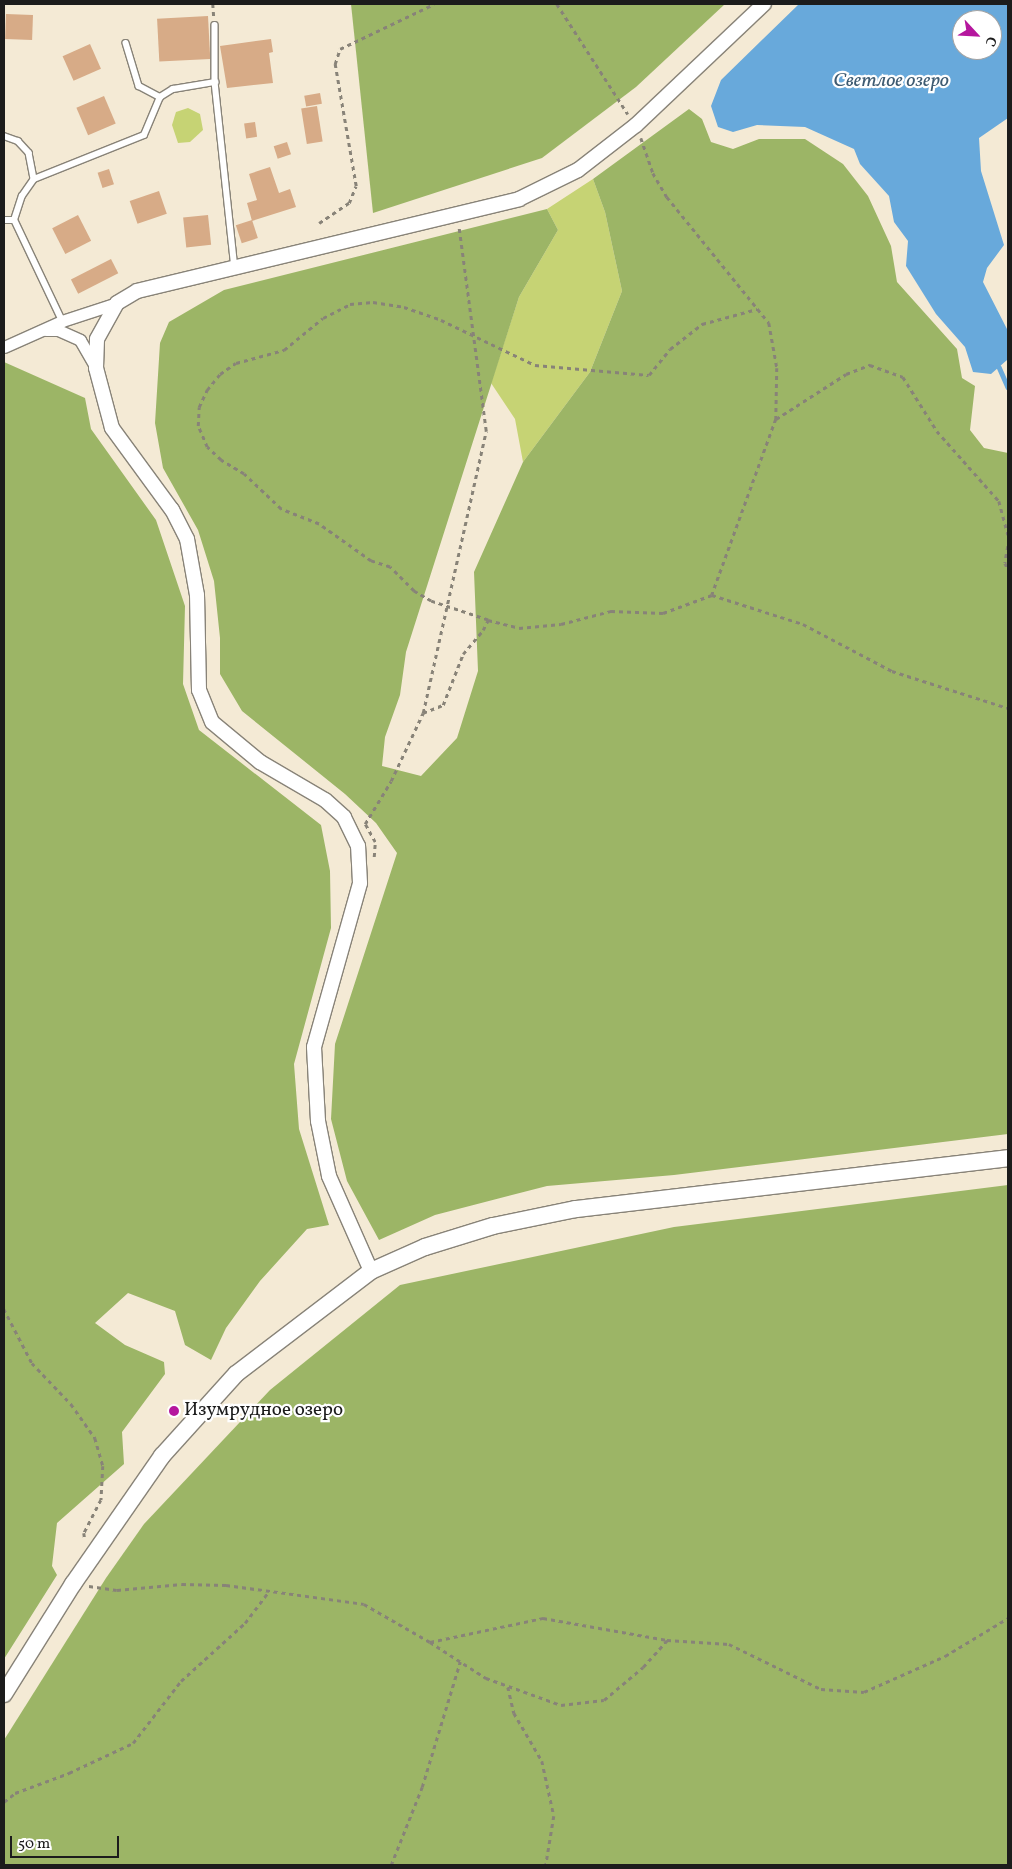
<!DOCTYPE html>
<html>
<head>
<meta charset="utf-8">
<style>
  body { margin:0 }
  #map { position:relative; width:1012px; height:1869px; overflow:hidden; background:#f4ead5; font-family:Vollkorn,serif }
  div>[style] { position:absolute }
  .green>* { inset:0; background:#c6d374 }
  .forest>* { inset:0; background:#9cb566 }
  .water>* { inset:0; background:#68a9db }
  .stream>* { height:4.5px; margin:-2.25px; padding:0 2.25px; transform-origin:2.25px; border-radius:2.25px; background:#68a9db }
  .building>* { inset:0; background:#d7ab87; transform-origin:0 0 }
  .path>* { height:2.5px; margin-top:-1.25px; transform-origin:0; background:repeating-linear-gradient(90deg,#888378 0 4px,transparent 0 8px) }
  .roads { filter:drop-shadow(1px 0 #888378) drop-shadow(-1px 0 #888378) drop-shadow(0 1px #888378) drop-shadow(0 -1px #888378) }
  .service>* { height:5.5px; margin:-2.75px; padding:0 2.75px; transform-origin:2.75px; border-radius:2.75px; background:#fff }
  .minor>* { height:11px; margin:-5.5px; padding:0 5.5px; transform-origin:5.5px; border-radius:5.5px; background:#fff }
  .tertiary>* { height:14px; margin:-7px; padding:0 7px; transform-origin:7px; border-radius:7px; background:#fff }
  .secondary>* { height:16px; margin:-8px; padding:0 8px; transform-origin:8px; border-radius:8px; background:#fff }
  .dots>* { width:14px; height:14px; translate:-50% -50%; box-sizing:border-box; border:2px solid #fff; border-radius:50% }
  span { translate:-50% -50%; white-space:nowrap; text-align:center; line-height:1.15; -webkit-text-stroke:4.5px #fff; paint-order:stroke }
  .poi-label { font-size:19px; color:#1c1c1c }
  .left { translate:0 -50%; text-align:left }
  .water-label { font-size:20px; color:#3e5b72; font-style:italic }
  .frame { position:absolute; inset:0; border:5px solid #1c1c1c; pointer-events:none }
  .north { position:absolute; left:952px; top:10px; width:50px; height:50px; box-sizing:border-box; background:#fff; border:1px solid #a4a4a4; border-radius:50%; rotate:115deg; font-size:14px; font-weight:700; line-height:20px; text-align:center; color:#1c1c1c }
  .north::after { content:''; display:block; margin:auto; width:18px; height:22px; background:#b5179e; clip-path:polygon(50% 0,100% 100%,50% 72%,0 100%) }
  .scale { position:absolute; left:10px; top:1836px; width:109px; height:22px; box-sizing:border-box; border:2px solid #1c1c1c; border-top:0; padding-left:6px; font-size:15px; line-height:18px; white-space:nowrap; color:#1c1c1c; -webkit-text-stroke:4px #fff; paint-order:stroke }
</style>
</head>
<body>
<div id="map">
  <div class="green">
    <i style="clip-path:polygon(188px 108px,200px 114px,203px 130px,190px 142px,178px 143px,172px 125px,176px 112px)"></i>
    <i style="clip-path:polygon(593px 179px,605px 212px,622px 291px,590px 372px,523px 462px,515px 419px,491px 383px,519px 297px,558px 230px,547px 209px)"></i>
  </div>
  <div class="forest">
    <i style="clip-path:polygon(351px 4px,725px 4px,636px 87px,542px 158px,373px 213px)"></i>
    <i style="clip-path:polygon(689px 109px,702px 119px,711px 142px,733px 149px,759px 139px,805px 139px,843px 164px,868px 196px,891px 246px,897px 282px,957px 349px,962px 378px,975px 386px,970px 430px,984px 448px,1008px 453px,1008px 1134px,674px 1175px,547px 1186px,435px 1215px,379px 1240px,347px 1181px,331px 1119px,335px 1044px,397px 853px,376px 823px,345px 794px,242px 711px,220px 674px,220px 638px,214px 581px,198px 530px,163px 468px,155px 423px,160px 343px,169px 322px,224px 290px,547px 209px,558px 230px,519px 297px,406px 652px,400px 695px,385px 737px,382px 766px,421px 776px,457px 738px,478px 671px,474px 572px,523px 462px,590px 372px,622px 291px,605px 212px,593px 179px)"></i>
    <i style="clip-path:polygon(4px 362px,85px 398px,91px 429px,156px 520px,185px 606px,183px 684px,199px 730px,321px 825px,330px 871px,331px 928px,294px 1064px,299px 1129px,329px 1225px,307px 1229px,260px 1281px,226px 1328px,211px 1360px,185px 1345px,175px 1311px,128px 1293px,95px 1323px,125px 1345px,164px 1362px,165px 1374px,122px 1432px,124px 1464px,57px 1523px,52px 1566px,57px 1575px,4px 1659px)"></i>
    <i style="clip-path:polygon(1008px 1185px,1008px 1865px,4px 1865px,4px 1740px,106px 1578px,144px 1524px,270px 1390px,400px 1285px,674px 1227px)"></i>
  </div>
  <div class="water">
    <i style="clip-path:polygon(evenodd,799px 4px,1008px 4px,1008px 118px,979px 138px,981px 171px,1004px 245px,987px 268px,983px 282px,1008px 331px,1007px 360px,991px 374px,973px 372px,965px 347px,936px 314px,906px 266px,908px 241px,894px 222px,889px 196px,860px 164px,854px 149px,805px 127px,757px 125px,733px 132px,718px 127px,711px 106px,721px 80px,799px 4px,962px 20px,992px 20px,992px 50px,962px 50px,962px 20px)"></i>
  </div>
  <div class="stream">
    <i style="left:999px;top:367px;width:22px;rotate:66deg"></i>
  </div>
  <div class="building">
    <i style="left:6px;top:14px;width:27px;height:25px;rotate:2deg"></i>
    <i style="left:208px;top:16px;width:43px;height:51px;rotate:87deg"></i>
    <i style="clip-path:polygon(271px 39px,273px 52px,269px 53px,273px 83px,227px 88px,220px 46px)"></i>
    <i style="left:90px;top:44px;width:27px;height:30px;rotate:66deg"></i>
    <i style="left:320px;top:93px;width:11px;height:16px;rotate:80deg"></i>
    <i style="left:104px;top:96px;width:30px;height:30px;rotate:67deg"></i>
    <i style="left:317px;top:106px;width:36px;height:16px;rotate:81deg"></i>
    <i style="left:255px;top:122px;width:15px;height:11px;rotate:82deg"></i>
    <i style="left:287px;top:142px;width:13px;height:14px;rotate:72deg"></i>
    <i style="clip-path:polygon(270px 167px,279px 193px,290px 189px,296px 207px,252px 221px,247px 203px,257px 200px,249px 174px)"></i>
    <i style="left:109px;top:169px;width:16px;height:12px;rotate:72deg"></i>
    <i style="left:159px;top:191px;width:24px;height:31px;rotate:71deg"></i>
    <i style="left:78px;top:215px;width:29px;height:29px;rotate:63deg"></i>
    <i style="left:208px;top:215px;width:30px;height:25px;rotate:84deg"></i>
    <i style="left:252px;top:220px;width:19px;height:17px;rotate:72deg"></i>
    <i style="left:111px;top:259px;width:16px;height:45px;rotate:63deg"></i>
  </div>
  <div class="path">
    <i style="left:213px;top:4px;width:13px;rotate:86deg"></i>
    <i style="left:557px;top:4px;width:131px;rotate:57.2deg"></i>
    <i style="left:641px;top:138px;width:37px;rotate:71deg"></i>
    <i style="left:653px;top:173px;width:28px;rotate:60deg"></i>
    <i style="left:667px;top:197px;width:162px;rotate:51deg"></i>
    <i style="left:769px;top:323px;width:46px;rotate:79.9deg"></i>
    <i style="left:777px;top:368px;width:51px;rotate:91.1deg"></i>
    <i style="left:776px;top:419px;width:187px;rotate:110deg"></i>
    <i style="left:319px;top:223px;width:36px;rotate:-34deg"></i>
    <i style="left:349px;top:203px;width:18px;rotate:-68deg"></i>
    <i style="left:356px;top:186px;width:124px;rotate:-99.8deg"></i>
    <i style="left:335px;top:64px;width:16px;rotate:-72deg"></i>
    <i style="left:340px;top:49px;width:104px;rotate:-25.6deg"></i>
    <i style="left:776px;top:419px;width:83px;rotate:-32.7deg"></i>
    <i style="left:846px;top:374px;width:26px;rotate:-21deg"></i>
    <i style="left:870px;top:365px;width:35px;rotate:20deg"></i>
    <i style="left:903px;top:377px;width:64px;rotate:57.8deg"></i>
    <i style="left:937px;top:431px;width:94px;rotate:48.5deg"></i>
    <i style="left:999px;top:501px;width:35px;rotate:75deg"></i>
    <i style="left:1008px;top:546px;width:17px;rotate:100deg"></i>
    <i style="left:1005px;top:563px;width:7px;rotate:63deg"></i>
    <i style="left:488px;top:620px;width:60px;rotate:-161.6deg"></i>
    <i style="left:431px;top:601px;width:20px;rotate:-150deg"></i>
    <i style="left:414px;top:591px;width:34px;rotate:-135deg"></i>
    <i style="left:390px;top:567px;width:20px;rotate:-162deg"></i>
    <i style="left:371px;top:561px;width:64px;rotate:-144.6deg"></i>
    <i style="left:319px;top:524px;width:41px;rotate:-158.5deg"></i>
    <i style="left:281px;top:509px;width:51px;rotate:-136.6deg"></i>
    <i style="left:244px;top:474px;width:27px;rotate:-149deg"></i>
    <i style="left:221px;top:460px;width:19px;rotate:-137deg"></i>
    <i style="left:207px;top:447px;width:23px;rotate:-113deg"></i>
    <i style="left:198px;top:426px;width:19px;rotate:-87deg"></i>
    <i style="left:199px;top:407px;width:19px;rotate:-65deg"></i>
    <i style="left:207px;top:390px;width:21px;rotate:-51deg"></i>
    <i style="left:220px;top:374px;width:19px;rotate:-35deg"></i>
    <i style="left:236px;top:363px;width:50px;rotate:-15.2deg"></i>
    <i style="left:284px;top:350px;width:50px;rotate:-39.4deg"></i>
    <i style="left:323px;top:318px;width:30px;rotate:-27deg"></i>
    <i style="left:350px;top:304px;width:23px;rotate:-5deg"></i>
    <i style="left:373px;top:302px;width:31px;rotate:9deg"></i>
    <i style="left:404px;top:307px;width:39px;rotate:19deg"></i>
    <i style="left:441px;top:320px;width:104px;rotate:25.6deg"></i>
    <i style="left:535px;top:365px;width:114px;rotate:5deg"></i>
    <i style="left:649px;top:375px;width:33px;rotate:-51deg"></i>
    <i style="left:670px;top:349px;width:41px;rotate:-38deg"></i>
    <i style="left:702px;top:324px;width:57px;rotate:-15.3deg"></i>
    <i style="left:423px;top:713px;width:22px;rotate:-22deg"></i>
    <i style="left:443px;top:705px;width:55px;rotate:-68.6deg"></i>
    <i style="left:463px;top:654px;width:31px;rotate:-50deg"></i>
    <i style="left:483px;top:630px;width:11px;rotate:-63deg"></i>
    <i style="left:488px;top:620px;width:32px;rotate:14deg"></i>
    <i style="left:519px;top:628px;width:42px;rotate:-5.4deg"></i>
    <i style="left:561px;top:624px;width:52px;rotate:-14.6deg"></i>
    <i style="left:611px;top:611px;width:52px;rotate:2.2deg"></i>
    <i style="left:663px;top:613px;width:52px;rotate:-20.2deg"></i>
    <i style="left:712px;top:595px;width:96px;rotate:17.7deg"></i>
    <i style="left:803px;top:624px;width:101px;rotate:27.8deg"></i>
    <i style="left:892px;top:671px;width:122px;rotate:17.7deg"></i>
    <i style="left:374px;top:857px;width:15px;rotate:-86deg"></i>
    <i style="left:375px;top:842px;width:21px;rotate:-119deg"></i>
    <i style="left:365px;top:824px;width:50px;rotate:-58.8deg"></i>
    <i style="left:391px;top:781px;width:75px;rotate:-64.8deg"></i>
    <i style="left:423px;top:713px;width:289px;rotate:-77.4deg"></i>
    <i style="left:486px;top:431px;width:205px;rotate:-97.6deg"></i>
    <i style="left:4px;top:1309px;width:61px;rotate:62.6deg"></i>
    <i style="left:32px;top:1363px;width:57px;rotate:46.4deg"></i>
    <i style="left:71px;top:1404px;width:42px;rotate:54.8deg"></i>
    <i style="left:95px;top:1438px;width:29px;rotate:74deg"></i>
    <i style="left:103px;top:1466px;width:34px;rotate:93deg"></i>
    <i style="left:101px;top:1500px;width:37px;rotate:117deg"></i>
    <i style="left:84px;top:1533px;width:7px;rotate:82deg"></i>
    <i style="left:89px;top:1586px;width:28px;rotate:8deg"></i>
    <i style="left:117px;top:1590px;width:65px;rotate:-5.3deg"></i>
    <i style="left:182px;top:1584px;width:44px;rotate:1.3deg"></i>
    <i style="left:226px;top:1585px;width:139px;rotate:7.8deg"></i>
    <i style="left:364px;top:1604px;width:76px;rotate:29.9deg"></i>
    <i style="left:430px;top:1642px;width:116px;rotate:-12deg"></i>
    <i style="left:543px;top:1618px;width:126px;rotate:10.1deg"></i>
    <i style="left:667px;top:1640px;width:62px;rotate:3.7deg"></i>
    <i style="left:729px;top:1644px;width:102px;rotate:26.1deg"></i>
    <i style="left:821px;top:1689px;width:43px;rotate:4deg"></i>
    <i style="left:864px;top:1692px;width:89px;rotate:-24deg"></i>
    <i style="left:945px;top:1656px;width:74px;rotate:-31.1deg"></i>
    <i style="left:430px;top:1642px;width:67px;rotate:32.7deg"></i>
    <i style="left:486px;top:1678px;width:80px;rotate:19.8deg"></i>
    <i style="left:561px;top:1705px;width:43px;rotate:-6.6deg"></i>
    <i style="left:604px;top:1700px;width:51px;rotate:-40.2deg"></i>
    <i style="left:643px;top:1667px;width:36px;rotate:-48deg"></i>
    <i style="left:508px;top:1687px;width:27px;rotate:77deg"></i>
    <i style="left:514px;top:1713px;width:56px;rotate:59.7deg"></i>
    <i style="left:542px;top:1761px;width:56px;rotate:77.7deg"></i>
    <i style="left:554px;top:1816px;width:50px;rotate:99.3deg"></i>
    <i style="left:4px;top:1802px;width:14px;rotate:-39deg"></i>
    <i style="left:15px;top:1793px;width:58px;rotate:-20.3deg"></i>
    <i style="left:69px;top:1773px;width:71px;rotate:-25.1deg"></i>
    <i style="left:133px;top:1743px;width:78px;rotate:-52.3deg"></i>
    <i style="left:181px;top:1681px;width:86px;rotate:-42.2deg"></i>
    <i style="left:245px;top:1623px;width:40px;rotate:-53deg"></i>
    <i style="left:391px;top:1865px;width:84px;rotate:-68.3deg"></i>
    <i style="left:422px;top:1787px;width:131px;rotate:-73.1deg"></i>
  </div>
  <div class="roads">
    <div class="service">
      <i style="left:215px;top:25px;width:57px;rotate:90deg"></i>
      <i style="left:215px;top:82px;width:187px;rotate:83.9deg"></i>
      <i style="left:126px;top:43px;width:45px;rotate:73.2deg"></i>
      <i style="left:139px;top:86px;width:24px;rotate:28deg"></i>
      <i style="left:4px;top:136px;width:15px;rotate:20deg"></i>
      <i style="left:18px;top:141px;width:16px;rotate:47deg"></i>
      <i style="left:29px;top:153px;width:26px;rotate:79deg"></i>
      <i style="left:4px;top:220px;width:10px"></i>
      <i style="left:62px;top:321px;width:112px;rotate:-115.4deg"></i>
      <i style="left:14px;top:220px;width:25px;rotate:-72deg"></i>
      <i style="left:22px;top:196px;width:21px;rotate:-55deg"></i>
      <i style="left:34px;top:179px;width:118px;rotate:-21.8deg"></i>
      <i style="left:144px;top:135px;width:41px;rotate:-67.2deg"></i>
      <i style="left:160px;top:97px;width:15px;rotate:-32deg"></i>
      <i style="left:173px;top:89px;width:43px;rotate:-9.5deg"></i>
    </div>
    <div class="minor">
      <i style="left:46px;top:330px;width:12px"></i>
      <i style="left:58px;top:330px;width:24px;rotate:24deg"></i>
      <i style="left:80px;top:340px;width:32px;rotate:60deg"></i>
      <i style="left:4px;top:347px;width:64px;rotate:-24.1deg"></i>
      <i style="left:62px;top:321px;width:58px;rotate:-18.1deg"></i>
    </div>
    <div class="tertiary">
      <i style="left:371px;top:1271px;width:104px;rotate:-113.9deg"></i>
      <i style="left:329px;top:1176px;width:56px;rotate:-101.3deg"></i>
      <i style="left:318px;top:1121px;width:74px;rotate:-93.1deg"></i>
      <i style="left:314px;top:1047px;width:170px;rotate:-74.3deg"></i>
      <i style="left:360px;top:883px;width:37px;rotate:-93deg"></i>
      <i style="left:358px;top:846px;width:32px;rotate:-116deg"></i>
      <i style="left:344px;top:817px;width:25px;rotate:-138deg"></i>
      <i style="left:325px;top:800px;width:75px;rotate:-149.7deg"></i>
      <i style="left:260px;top:762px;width:62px;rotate:-140.2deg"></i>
      <i style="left:212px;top:722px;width:35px;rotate:-112deg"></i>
      <i style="left:199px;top:690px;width:95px;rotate:-91.2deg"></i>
      <i style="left:197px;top:595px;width:57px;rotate:-100.1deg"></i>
      <i style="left:187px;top:539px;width:33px;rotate:-117deg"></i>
      <i style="left:172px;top:510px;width:102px;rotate:-126.2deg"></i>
      <i style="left:112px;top:428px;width:62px;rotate:-104.9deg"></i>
      <i style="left:96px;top:368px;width:29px;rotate:-88deg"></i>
      <i style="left:97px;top:339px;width:41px;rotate:-60.9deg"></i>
      <i style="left:117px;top:303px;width:23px;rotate:-31deg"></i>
      <i style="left:137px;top:291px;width:393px;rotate:-13.5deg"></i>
      <i style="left:519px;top:199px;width:66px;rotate:-26.2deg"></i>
      <i style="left:578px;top:170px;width:73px;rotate:-37.8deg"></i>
      <i style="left:636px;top:125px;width:176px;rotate:-43.4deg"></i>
    </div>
    <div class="secondary">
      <i style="left:4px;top:1694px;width:130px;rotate:-57.9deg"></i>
      <i style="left:73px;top:1584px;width:156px;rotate:-55.2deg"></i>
      <i style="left:162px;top:1456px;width:110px;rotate:-47.9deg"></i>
      <i style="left:236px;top:1374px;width:170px;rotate:-37.3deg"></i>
      <i style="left:371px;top:1271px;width:59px;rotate:-24deg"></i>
      <i style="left:425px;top:1247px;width:71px;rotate:-17.2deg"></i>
      <i style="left:493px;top:1226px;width:85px;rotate:-11.6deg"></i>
      <i style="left:576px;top:1209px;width:435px;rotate:-6.7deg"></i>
    </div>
  </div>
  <div class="dots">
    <i style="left:174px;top:1411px;background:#b5179e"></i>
  </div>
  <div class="poi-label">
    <span class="left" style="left:184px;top:1411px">Изумрудное озеро</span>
  </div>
  <div class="water-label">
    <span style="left:891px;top:81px">Светлое озеро</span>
  </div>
  <div class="frame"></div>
  <div class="north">С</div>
  <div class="scale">50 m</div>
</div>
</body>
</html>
